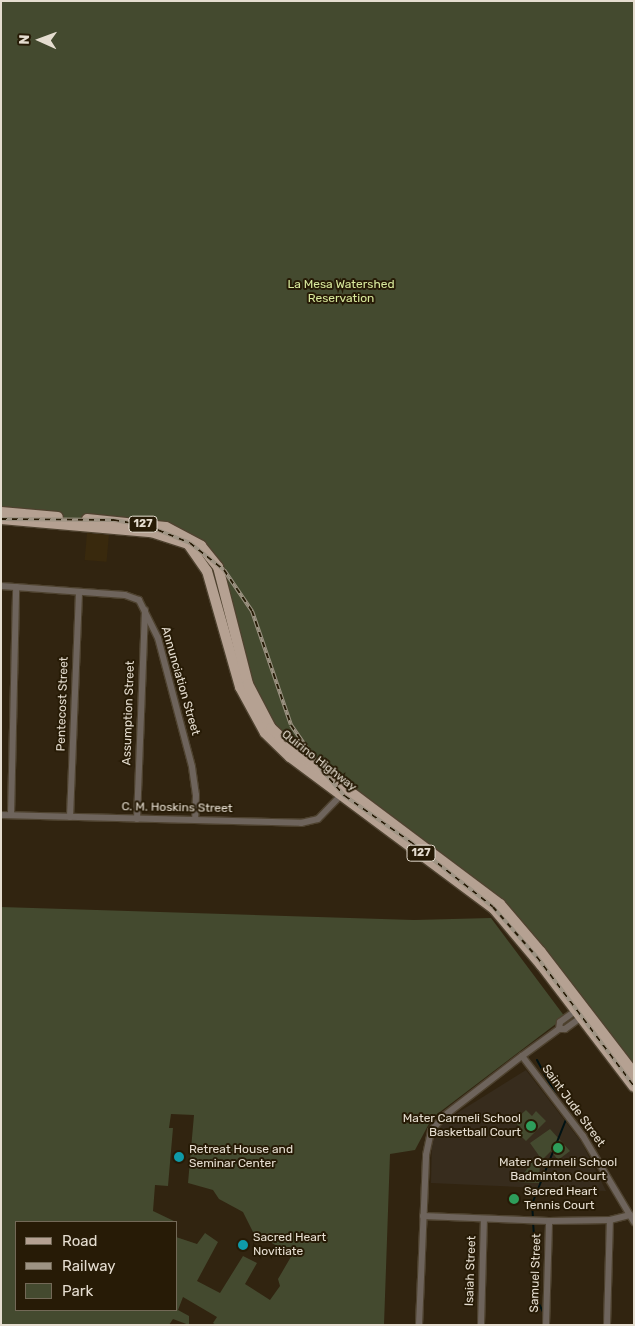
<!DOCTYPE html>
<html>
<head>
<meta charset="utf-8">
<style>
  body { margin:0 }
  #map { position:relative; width:635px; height:1326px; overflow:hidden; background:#312410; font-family:Rubik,sans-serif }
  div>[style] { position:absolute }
  .built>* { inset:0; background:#39290d; transform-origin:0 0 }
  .education>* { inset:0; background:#372c1d }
  .green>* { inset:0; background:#444a2f }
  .stream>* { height:2px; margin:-1px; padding:0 1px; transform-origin:1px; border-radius:1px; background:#001214 }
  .roads { filter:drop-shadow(1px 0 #4e422f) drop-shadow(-1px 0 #4e422f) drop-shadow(0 1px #4e422f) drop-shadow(0 -1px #4e422f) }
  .minor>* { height:6px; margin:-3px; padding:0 3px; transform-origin:3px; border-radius:3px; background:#6e645c }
  .primary>* { height:10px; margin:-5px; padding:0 5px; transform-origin:5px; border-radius:5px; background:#b5a192 }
  .rail>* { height:4px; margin-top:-2px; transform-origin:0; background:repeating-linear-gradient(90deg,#271b06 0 5.5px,#9d9383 0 11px); box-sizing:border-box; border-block:1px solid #9d9383 }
  .dots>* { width:14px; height:14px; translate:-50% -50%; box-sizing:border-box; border:2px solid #271b06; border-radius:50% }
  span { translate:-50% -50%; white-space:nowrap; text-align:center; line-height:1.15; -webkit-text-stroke:4px #271b06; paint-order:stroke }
  .shield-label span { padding:1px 4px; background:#271b06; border:1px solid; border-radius:4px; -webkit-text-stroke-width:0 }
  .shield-label { font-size:11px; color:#e5ddd0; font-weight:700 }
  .park-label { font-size:12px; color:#d7e89b }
  .street-label { font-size:12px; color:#e5ddd0 }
  .poi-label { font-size:12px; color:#e5ddd0 }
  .right { translate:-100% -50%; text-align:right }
  .left { translate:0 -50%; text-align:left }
  .frame { position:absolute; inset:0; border:2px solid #e5ddd0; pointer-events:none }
  .legend { position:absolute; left:15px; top:1221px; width:162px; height:90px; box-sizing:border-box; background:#271b06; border:1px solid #736957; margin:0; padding:6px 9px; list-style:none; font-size:15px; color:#e5ddd0 }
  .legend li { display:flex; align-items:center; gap:10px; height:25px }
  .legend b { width:25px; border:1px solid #736957 }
  .north { position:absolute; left:15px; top:15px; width:50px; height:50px; -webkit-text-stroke:4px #271b06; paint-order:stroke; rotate:272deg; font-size:14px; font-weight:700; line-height:20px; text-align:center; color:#e5ddd0 }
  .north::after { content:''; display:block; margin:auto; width:18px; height:22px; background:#e5ddd0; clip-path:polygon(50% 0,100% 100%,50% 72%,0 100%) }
</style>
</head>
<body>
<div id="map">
  <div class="built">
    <i style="left:87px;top:533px;width:22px;height:27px;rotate:5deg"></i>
  </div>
  <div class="education">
    <i style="clip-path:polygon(526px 1070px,582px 1143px,606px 1191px,431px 1183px,432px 1137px,438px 1125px)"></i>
  </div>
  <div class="green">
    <i style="clip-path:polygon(1px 1px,634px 1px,634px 1073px,541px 952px,296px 751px,263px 716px,214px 568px,191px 542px,1px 515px)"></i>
    <i style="clip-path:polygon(evenodd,1px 907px,414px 920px,491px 918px,565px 1017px,432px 1118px,415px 1150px,390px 1154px,384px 1325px,216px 1325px,213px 1323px,217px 1317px,183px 1297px,178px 1310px,189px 1316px,189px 1325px,173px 1319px,169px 1325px,1px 1325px,1px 907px,171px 1114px,194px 1115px,188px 1183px,213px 1190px,219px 1199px,243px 1212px,253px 1232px,292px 1255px,278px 1279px,280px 1286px,270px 1300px,245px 1284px,257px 1263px,243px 1256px,220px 1293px,197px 1281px,218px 1242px,205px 1233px,197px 1244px,176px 1237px,176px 1310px,16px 1310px,16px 1222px,176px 1222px,153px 1211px,155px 1185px,168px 1186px,173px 1128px,169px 1128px,171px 1114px)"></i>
    <i style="clip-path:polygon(526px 1110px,532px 1116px,536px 1111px,546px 1121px,526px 1141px,516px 1131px,520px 1127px,514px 1121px)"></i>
    <i style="clip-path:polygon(550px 1129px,570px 1151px,558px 1160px,551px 1151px,542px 1160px,530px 1143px)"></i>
    <i style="clip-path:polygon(534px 1159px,540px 1162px,539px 1183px,518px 1182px)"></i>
  </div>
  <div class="stream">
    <i style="left:537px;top:1060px;width:42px;rotate:61.6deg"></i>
    <i style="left:533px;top:1218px;width:14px;rotate:-94deg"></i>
    <i style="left:532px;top:1204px;width:94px;rotate:-68.1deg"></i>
    <i style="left:533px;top:1222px;width:82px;rotate:85.8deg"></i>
    <i style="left:539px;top:1304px;width:11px;rotate:63deg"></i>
  </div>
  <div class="roads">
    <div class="minor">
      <i style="left:1px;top:586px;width:124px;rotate:4.2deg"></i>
      <i style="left:125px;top:595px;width:15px;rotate:20deg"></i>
      <i style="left:139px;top:600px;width:42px;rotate:63.4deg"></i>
      <i style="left:158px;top:638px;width:133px;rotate:75.2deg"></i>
      <i style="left:192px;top:767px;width:28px;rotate:82deg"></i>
      <i style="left:196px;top:795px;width:25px;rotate:92deg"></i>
      <i style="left:1px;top:815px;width:300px;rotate:1.5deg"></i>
      <i style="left:301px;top:823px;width:17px;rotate:-13deg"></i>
      <i style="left:318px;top:819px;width:36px;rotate:-46deg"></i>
      <i style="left:11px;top:815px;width:228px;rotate:-88.7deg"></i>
      <i style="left:70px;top:817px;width:225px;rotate:-87.7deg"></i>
      <i style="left:137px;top:819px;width:209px;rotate:-87.8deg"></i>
      <i style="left:559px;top:1029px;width:7px;rotate:-82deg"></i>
      <i style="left:560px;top:1022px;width:22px;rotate:-36deg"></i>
      <i style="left:522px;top:1056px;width:101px;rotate:52.7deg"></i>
      <i style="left:583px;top:1136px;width:100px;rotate:59.3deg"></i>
      <i style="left:423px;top:1216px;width:126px;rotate:2.3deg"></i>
      <i style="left:549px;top:1221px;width:61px;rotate:-0.9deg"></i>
      <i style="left:610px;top:1220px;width:21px;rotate:-14deg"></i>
      <i style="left:419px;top:1325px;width:170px;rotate:-87.6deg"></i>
      <i style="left:426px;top:1155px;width:25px;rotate:-78deg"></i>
      <i style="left:431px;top:1131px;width:20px;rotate:-49deg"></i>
      <i style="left:444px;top:1116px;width:98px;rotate:-37.6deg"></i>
      <i style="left:522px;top:1056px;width:46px;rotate:-36.1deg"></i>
      <i style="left:559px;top:1029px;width:6px"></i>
      <i style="left:565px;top:1029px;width:22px;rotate:-36deg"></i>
      <i style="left:481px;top:1325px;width:106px;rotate:-88.4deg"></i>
      <i style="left:546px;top:1325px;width:104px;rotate:-88.3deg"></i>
      <i style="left:607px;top:1325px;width:105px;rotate:-88.4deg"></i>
    </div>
    <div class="primary">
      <i style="left:1px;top:512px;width:57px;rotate:5deg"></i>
      <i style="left:1px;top:519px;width:151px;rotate:5deg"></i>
      <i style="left:151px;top:532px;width:39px;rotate:18deg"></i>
      <i style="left:188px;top:544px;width:33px;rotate:55deg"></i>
      <i style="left:207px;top:571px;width:121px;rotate:74.1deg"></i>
      <i style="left:240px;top:687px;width:52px;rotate:61.5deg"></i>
      <i style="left:265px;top:733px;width:35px;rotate:44deg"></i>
      <i style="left:290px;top:757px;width:254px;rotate:36.7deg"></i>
      <i style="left:494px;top:909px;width:73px;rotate:50deg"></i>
      <i style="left:541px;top:965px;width:153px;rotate:52.7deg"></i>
      <i style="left:87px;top:519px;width:79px;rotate:5.8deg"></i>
      <i style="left:166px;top:527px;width:40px;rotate:28deg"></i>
      <i style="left:201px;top:546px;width:27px;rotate:51deg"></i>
      <i style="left:218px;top:567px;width:121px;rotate:75.6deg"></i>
      <i style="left:248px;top:684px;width:50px;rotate:62.4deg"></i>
      <i style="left:271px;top:728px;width:34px;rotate:43deg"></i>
      <i style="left:296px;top:751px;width:255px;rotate:36.9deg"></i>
      <i style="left:500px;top:904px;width:63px;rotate:49.5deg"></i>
      <i style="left:541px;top:952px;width:153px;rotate:52.5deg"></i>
    </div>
  </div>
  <div class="rail">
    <i style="left:1px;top:519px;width:113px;rotate:0.5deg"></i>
    <i style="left:114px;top:520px;width:35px;rotate:10deg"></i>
    <i style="left:148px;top:526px;width:45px;rotate:22deg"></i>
    <i style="left:190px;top:543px;width:43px;rotate:38.5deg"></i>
    <i style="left:224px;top:570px;width:50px;rotate:55.7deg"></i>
    <i style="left:252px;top:611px;width:120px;rotate:71.1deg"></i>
    <i style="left:291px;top:725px;width:55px;rotate:55.4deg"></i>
    <i style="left:322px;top:770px;width:35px;rotate:49deg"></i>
    <i style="left:345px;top:796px;width:82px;rotate:35deg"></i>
    <i style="left:412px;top:843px;width:103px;rotate:38.3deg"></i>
    <i style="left:493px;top:907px;width:67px;rotate:48.7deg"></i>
    <i style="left:537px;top:957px;width:161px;rotate:53.1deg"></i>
  </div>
  <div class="dots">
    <i style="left:531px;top:1126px;background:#2e9e5b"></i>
    <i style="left:558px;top:1148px;background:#2e9e5b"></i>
    <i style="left:179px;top:1157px;background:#0f9aa8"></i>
    <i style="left:514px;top:1199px;background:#2e9e5b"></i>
    <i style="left:243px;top:1245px;background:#0f9aa8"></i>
  </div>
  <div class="shield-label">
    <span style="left:143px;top:524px">127</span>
    <span style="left:421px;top:853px">127</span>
  </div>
  <div class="park-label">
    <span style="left:341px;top:292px">La Mesa Watershed<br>Reservation</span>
  </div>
  <div class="street-label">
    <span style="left:180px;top:681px;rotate:74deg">Annunciation Street</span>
    <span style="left:63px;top:704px;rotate:-88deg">Pentecost Street</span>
    <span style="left:129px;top:713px;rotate:-88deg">Assumption Street</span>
    <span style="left:319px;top:761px;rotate:38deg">Quirino Highway</span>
    <span style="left:177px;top:808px;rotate:1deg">C. M. Hoskins Street</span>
    <span style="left:573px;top:1106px;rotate:54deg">Saint Jude Street</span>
    <span style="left:471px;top:1271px;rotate:-88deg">Isaiah Street</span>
    <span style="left:536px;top:1273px;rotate:-88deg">Samuel Street</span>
  </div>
  <div class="poi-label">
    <span class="right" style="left:521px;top:1126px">Mater Carmeli School<br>Basketball Court</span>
    <span class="left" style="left:189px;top:1157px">Retreat House and<br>Seminar Center</span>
    <span style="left:558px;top:1170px">Mater Carmeli School<br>Badminton Court</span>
    <span class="left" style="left:524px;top:1199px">Sacred Heart<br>Tennis Court</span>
    <span class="left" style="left:253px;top:1245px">Sacred Heart<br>Novitiate</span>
  </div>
  <div class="frame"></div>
  <ul class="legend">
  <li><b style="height:6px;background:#b5a192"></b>Road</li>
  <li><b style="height:6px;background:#9d9383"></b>Railway</li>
  <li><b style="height:14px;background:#444a2f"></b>Park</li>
  </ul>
  <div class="north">N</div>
</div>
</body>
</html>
